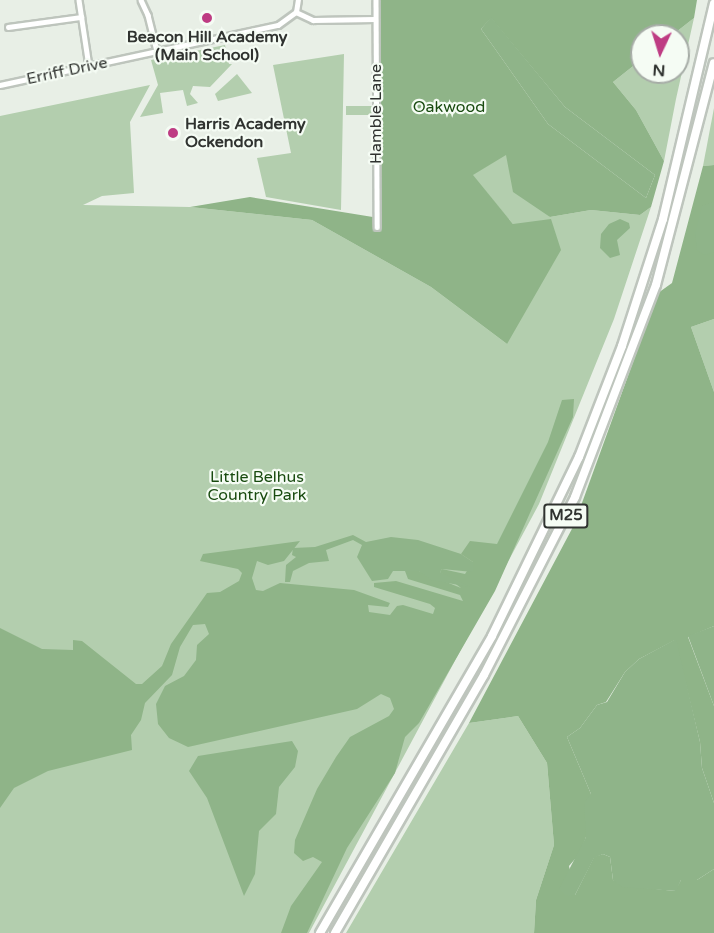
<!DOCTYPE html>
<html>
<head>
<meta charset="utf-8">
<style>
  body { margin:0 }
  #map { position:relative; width:714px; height:933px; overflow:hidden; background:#e8efe6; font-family:"Varela Round",sans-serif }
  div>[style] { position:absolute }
  .green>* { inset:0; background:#b3ceae; transform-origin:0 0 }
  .forest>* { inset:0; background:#8fb488 }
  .water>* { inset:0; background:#8fb489 }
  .roads { filter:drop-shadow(2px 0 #bec5bd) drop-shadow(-2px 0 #bec5bd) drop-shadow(0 2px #bec5bd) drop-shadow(0 -2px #bec5bd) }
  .street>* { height:4.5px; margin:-2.25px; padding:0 2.25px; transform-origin:2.25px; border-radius:2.25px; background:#fff }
  .highway>* { height:8px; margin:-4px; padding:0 4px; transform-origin:4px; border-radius:4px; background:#fff }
  .dots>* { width:16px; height:16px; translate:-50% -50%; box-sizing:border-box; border:3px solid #f5fcf4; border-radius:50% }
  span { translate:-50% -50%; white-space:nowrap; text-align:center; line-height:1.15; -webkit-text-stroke:4.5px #f5fcf4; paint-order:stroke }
  .shield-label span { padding:2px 4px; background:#f5fcf4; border:2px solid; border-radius:4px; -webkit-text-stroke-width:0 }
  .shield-label { font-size:15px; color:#303330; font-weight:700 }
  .poi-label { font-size:16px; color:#303330; font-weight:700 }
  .left { translate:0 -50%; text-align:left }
  .street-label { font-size:16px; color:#303330 }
  .park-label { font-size:16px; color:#194b10 }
  .north { position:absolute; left:630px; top:24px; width:60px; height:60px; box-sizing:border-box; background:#f5fcf4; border:2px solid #a6aca6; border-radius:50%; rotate:184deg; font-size:16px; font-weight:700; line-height:24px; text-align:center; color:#303330 }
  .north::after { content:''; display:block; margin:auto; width:21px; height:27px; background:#be3c83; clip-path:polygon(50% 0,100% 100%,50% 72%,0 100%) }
</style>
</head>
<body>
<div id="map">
  <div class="green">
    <i style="clip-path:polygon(694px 18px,676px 99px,664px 161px,636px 110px,613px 82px,642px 59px,642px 72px,678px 72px,678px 36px,671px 36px)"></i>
    <i style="clip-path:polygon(225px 45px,229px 64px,232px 64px,210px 87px,193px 86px,190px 94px,198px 103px,187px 106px,183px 90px,160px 93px,163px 113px,140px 117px,158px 85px,151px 60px)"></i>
    <i style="clip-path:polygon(344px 54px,341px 210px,266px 197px,257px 158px,291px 153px,273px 65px)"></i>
    <i style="clip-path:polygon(237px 74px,252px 93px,218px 101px,215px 94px)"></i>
    <i style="clip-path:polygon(150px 85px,130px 122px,134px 193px,102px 196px,83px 205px,190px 207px,312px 220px,431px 287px,507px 344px,513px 224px,472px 175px,506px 154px,550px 217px,591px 210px,640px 215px,651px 207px,614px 319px,539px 504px,309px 933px,0 933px,0 116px)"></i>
    <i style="left:374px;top:106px;width:9px;height:28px;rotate:90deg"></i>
    <i style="clip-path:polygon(714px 108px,714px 165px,703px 166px)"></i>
    <i style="clip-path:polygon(714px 319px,714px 392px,691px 327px)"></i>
    <i style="clip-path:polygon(518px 716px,547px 763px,554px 845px,536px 900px,534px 933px,346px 933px,469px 723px)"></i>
  </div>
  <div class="forest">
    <i style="clip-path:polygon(evenodd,378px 0,697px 0,694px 18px,671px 36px,642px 36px,642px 59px,613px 82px,636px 110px,664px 161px,651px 207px,640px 215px,591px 210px,550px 217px,513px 192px,506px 155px,473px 175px,513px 224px,551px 219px,561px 250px,507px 344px,431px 287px,312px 220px,190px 207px,250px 197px,379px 218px,378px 0,491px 18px,565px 107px,655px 175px,646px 198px,548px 124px,481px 29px,491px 18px)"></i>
    <i style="clip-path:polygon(714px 165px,714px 319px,691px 327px,714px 392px,714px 626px,688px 637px,714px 706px,714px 803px,702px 768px,700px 742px,675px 640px,639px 659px,625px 672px,606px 702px,597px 705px,580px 728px,567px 737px,591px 794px,586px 837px,580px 853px,569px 866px,575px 895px,594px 857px,603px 854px,610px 857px,613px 880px,646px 888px,675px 891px,681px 880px,697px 880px,714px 869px,714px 933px,534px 933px,536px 900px,554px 845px,547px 763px,518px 716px,469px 723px,574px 525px,658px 293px,672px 283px,703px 166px)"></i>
    <i style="clip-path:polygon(574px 399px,573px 417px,495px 591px,419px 723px,405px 737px,395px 773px,347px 848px,307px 933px,281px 933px,291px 906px,322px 862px,313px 857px,303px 861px,294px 853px,295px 840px,317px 789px,336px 757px,350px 737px,389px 716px,394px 709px,390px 698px,381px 694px,357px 709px,188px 747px,169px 738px,158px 724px,156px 704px,165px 686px,184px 676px,196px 660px,197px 645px,209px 634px,205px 624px,193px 625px,180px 647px,172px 675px,145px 703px,141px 720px,131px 735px,132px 750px,48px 771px,14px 788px,0 808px,0 628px,42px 649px,73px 650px,73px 640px,82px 641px,136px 684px,142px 684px,162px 666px,171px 644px,207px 593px,220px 592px,239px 581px,242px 573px,238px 569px,200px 561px,203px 554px,300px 541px,284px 561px,268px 565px,257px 561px,252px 578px,256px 590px,263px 591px,280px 583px,354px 590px,390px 603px,388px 607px,368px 605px,369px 612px,390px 615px,397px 606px,403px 605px,433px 614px,435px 608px,430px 604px,374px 587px,374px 583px,396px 581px,463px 601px,460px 595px,408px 579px,405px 571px,419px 571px,461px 588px,440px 572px,442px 569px,465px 574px,473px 562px,461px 554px,470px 541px,497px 544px,548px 442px,562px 400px)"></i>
  </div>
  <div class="water">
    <i style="clip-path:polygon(491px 17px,565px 107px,655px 175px,646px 198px,548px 124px,481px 29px)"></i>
    <i style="clip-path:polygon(714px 202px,714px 252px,704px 255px,697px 250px,695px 234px,702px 206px)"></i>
    <i style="clip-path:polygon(620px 219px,629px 223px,630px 228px,617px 240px,620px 255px,610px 258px,600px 248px,601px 234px,609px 224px)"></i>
    <i style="clip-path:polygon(353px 535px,366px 542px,391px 537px,418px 540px,461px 554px,473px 562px,473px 572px,442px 569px,440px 572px,470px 587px,431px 580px,419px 571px,393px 571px,388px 579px,372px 581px,357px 557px,362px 545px,353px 540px,326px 550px,329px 561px,309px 563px,293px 571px,290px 582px,285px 582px,286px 565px,296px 557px,292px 555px,293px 548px,315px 547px)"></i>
    <i style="clip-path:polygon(714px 626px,714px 706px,688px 636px)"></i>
    <i style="clip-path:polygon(676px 639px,700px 742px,702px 768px,714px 803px,714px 869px,697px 880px,681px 880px,676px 891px,622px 887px,613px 880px,610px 857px,603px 854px,594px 858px,575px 895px,566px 896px,559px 889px,586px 837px,584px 803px,591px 794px,567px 737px,580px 728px,597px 705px,607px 702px,625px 672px,639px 659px)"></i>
    <i style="clip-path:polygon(292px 741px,298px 751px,295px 767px,279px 787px,276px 814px,259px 831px,255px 874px,244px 896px,207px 798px,189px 771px,198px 756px)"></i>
  </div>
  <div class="roads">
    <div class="street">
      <i style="left:79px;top:0;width:67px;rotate:81.4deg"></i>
      <i style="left:141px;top:0;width:17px;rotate:65deg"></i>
      <i style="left:148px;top:15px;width:37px;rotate:76deg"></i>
      <i style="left:376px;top:0;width:227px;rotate:89.7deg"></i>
      <i style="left:296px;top:12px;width:19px;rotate:25deg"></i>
      <i style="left:313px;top:20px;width:62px;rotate:-0.9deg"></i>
      <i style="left:8px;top:27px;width:74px;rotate:-7.8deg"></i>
      <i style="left:0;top:85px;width:284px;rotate:-12.2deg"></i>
      <i style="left:278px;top:25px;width:22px;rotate:-36deg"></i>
      <i style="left:296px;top:12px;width:12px;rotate:-81deg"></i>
    </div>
    <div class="highway">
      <i style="left:320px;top:933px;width:343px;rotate:-59.9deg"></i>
      <i style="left:492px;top:636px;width:199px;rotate:-64.1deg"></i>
      <i style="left:579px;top:457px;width:119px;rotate:-68.8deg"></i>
      <i style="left:622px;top:346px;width:133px;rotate:-72.1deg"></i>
      <i style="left:663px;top:219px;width:221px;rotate:-76.7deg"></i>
      <i style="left:335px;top:933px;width:298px;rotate:-60deg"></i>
      <i style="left:484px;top:675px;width:200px;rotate:-62.9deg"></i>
      <i style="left:575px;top:497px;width:227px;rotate:-69.1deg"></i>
      <i style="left:656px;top:285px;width:229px;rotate:-75.4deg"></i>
    </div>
  </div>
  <div class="dots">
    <i style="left:207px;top:18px;background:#be3c83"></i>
    <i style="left:173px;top:133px;background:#be3c83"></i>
  </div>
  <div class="shield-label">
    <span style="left:566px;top:516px">M25</span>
  </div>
  <div class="poi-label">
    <span style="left:207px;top:46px">Beacon Hill Academy<br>(Main School)</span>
    <span class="left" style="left:185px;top:133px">Harris Academy<br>Ockendon</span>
  </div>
  <div class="street-label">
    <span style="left:67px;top:71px;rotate:-12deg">Erriff Drive</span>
    <span style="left:376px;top:114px;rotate:-90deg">Hamble Lane</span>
  </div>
  <div class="park-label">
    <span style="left:449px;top:107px">Oakwood</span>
    <span style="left:257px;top:486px">Little Belhus<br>Country Park</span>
  </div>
  <div class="north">N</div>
</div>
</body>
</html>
